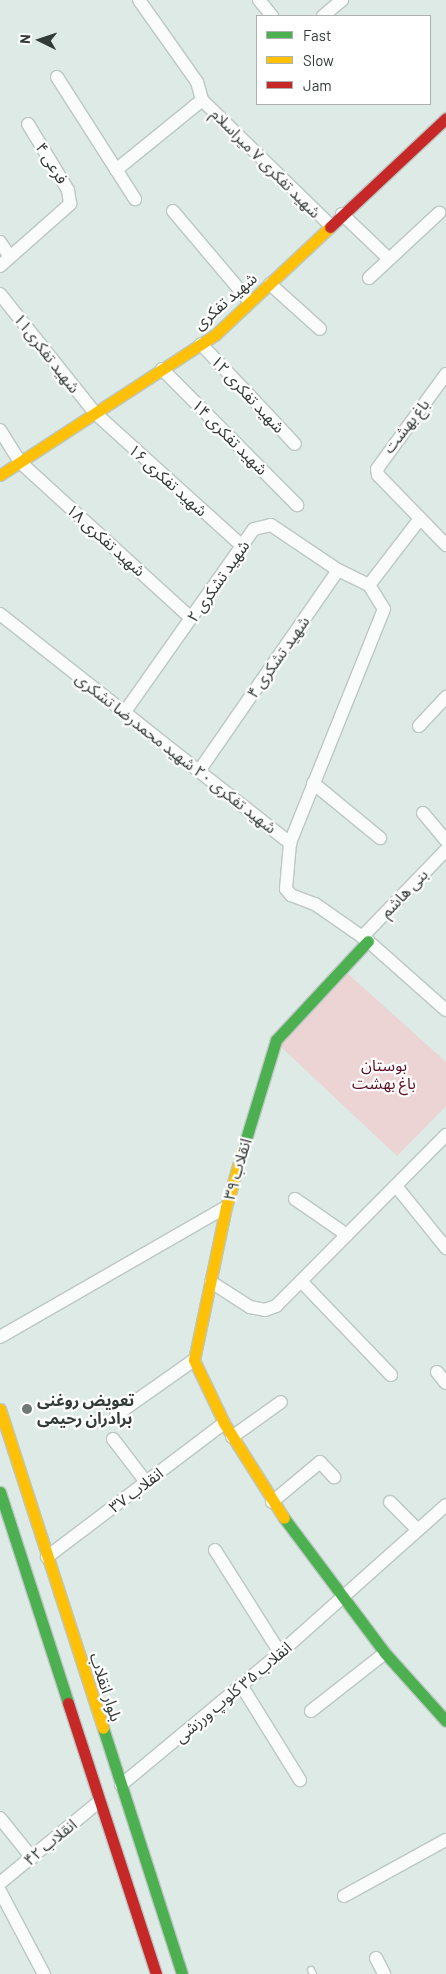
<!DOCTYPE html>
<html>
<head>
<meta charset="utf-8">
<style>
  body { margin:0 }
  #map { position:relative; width:446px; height:1974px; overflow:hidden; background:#ddeae6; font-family:Barlow,"Noto Sans Arabic",sans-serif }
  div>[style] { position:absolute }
  .green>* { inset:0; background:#ecd3d4 }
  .roads { filter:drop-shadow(1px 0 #bcc7c3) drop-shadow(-1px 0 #bcc7c3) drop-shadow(0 1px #bcc7c3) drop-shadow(0 -1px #bcc7c3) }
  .lane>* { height:6px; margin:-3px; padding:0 3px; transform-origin:3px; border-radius:3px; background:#fafcfb }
  .street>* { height:12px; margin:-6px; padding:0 6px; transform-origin:6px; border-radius:6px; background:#fafcfb }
  .fast>* { height:11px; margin:-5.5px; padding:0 5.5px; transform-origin:5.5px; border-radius:5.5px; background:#4caf50 }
  .slow>* { height:11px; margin:-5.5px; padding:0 5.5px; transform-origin:5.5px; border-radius:5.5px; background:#ffc107 }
  .jam>* { height:11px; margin:-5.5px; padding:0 5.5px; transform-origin:5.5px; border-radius:5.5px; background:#c62828 }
  .dots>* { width:14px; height:14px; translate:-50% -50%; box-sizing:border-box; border:2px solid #fff; border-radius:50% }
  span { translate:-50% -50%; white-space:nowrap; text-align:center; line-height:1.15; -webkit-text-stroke:4.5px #fff; paint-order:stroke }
  .street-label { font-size:16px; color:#323b37 }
  .park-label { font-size:16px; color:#591021 }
  .poi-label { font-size:16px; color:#323b37; font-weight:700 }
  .left { translate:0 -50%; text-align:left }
  .legend { position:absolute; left:256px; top:15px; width:175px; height:90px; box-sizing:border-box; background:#fff; border:1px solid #adb1af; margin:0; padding:6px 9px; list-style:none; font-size:15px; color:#323b37 }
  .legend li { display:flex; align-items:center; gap:10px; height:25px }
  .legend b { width:25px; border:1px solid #adb1af }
  .north { position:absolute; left:15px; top:15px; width:50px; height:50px; -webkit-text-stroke:4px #fff; paint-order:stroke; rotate:274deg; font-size:14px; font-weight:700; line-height:20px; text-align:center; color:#323b37 }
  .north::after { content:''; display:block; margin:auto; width:18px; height:22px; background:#323b37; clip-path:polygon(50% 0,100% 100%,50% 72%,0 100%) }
</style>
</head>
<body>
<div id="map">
  <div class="green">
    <i style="clip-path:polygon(347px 973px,446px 1062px,446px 1106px,397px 1156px,279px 1045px)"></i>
  </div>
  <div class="roads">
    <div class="lane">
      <i style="left:311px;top:1970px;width:4px;rotate:63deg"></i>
    </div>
    <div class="street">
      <i style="left:139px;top:0;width:100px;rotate:54.7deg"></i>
      <i style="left:197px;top:82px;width:19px;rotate:74deg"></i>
      <i style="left:202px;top:100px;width:179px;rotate:44.3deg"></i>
      <i style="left:259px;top:0;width:21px;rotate:51deg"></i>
      <i style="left:323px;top:16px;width:25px;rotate:-40deg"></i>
      <i style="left:57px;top:77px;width:145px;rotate:57.4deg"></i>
      <i style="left:116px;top:170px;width:111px;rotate:-39.1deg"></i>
      <i style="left:173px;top:211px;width:119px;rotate:49.8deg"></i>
      <i style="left:342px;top:214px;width:64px;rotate:43.7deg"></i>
      <i style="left:0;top:242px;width:18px;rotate:56deg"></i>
      <i style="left:0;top:266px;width:94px;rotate:-41.5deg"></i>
      <i style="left:70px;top:204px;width:14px;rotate:-98deg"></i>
      <i style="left:68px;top:190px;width:77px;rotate:-121.2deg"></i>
      <i style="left:369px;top:278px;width:96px;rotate:-42.9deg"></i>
      <i style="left:270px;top:284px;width:67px;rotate:42deg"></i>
      <i style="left:0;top:294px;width:152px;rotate:51.4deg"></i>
      <i style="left:95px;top:413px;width:198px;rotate:42.1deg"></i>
      <i style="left:201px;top:344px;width:137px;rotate:46.8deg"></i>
      <i style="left:162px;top:369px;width:192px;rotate:45.2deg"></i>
      <i style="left:446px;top:374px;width:117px;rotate:126deg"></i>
      <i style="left:377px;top:469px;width:6px;rotate:81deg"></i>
      <i style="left:378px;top:475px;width:98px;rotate:45.8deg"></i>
      <i style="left:0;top:430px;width:38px;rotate:58deg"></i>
      <i style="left:20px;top:462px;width:231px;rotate:42.4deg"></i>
      <i style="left:369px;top:585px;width:82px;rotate:-52.4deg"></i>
      <i style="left:0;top:614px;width:370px;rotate:38.3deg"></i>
      <i style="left:290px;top:843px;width:46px;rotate:95deg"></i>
      <i style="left:286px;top:889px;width:8px;rotate:50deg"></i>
      <i style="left:291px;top:895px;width:26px;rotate:21deg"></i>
      <i style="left:315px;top:904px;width:65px;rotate:34.9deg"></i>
      <i style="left:368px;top:941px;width:104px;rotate:41.5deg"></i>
      <i style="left:124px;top:713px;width:225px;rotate:-54.8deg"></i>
      <i style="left:254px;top:529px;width:17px;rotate:-13deg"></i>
      <i style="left:271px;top:525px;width:81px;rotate:33.9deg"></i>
      <i style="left:419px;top:726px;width:40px;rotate:-47deg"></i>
      <i style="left:199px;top:771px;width:244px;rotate:-55.3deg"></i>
      <i style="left:338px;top:570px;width:34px;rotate:26deg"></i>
      <i style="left:369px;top:585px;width:28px;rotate:58deg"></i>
      <i style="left:384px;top:609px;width:252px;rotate:111.9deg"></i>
      <i style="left:313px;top:783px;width:87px;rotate:39.4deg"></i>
      <i style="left:423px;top:813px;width:35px;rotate:50deg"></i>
      <i style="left:362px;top:937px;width:121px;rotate:-46deg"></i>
      <i style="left:396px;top:1186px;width:80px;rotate:51.1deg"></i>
      <i style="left:295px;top:1199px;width:63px;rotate:34.7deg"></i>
      <i style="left:211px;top:1282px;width:46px;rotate:32.7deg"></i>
      <i style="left:250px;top:1307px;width:15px;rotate:11deg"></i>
      <i style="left:265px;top:1310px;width:12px;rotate:-20deg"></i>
      <i style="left:276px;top:1306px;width:35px;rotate:-45deg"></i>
      <i style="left:0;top:1337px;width:261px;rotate:-29.9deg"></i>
      <i style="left:437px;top:1372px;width:14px;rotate:51deg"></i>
      <i style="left:391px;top:1375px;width:130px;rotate:-133.8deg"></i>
      <i style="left:301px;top:1281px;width:206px;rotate:-45.2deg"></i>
      <i style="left:116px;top:1415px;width:95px;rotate:-35.2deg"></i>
      <i style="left:232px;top:1437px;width:60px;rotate:-35.5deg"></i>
      <i style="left:113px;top:1439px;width:54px;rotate:52.5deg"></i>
      <i style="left:272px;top:1502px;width:62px;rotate:-39.8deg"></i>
      <i style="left:320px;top:1462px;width:21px;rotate:47deg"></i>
      <i style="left:390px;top:1502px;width:37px;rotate:45deg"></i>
      <i style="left:215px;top:1550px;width:122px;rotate:57.7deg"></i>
      <i style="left:47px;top:1557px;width:222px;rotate:-37.1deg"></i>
      <i style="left:241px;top:1685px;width:112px;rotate:58.2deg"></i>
      <i style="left:311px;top:1711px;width:94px;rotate:-38.1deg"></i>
      <i style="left:121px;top:1785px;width:207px;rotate:-39.7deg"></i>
      <i style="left:280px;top:1653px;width:222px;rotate:-41.7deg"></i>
      <i style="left:0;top:1818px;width:51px;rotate:51.3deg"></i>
      <i style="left:0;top:1883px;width:129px;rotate:-39.4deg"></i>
      <i style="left:0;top:1891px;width:94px;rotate:62.1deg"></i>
      <i style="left:344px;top:1896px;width:116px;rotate:-28.8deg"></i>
      <i style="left:376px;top:1958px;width:18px;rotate:63deg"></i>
    </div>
    <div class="fast">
      <i style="left:242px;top:1152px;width:117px;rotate:-73.1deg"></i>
      <i style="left:276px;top:1040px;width:135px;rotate:-47.1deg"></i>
      <i style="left:0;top:1492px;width:222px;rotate:72.1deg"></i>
      <i style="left:284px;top:1518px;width:169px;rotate:53.2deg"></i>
      <i style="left:385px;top:1653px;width:91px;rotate:48.1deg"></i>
      <i style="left:103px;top:1728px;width:258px;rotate:72.2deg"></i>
    </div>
    <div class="slow">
      <i style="left:0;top:475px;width:258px;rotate:-33.1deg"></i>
      <i style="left:216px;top:334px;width:156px;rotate:-43.2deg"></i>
      <i style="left:242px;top:1152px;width:57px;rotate:106.2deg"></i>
      <i style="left:226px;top:1207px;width:156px;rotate:101.8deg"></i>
      <i style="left:194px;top:1360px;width:70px;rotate:64.5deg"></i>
      <i style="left:224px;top:1423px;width:112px;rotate:57.7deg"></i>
      <i style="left:0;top:1409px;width:335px;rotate:72.1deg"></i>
    </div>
    <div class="jam">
      <i style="left:330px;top:227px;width:159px;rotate:-43.2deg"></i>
      <i style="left:68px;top:1703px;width:285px;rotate:72deg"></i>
    </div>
  </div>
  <div class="dots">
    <i style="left:27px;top:1409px;background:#6e7874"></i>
  </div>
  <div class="street-label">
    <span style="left:52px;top:163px;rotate:58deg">فرعی ۴</span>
    <span style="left:266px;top:163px;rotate:45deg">شهید تفکری ۷ میراسلام</span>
    <span style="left:225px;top:301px;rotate:-41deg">شهید تفکری</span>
    <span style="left:47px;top:353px;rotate:52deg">شهید تفکری۱۱</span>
    <span style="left:248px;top:394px;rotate:47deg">شهید تفکری ۱۲</span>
    <span style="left:406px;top:426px;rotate:-52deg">باغ بهشت</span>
    <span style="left:230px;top:437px;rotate:45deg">شهید تفکری ۱۴</span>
    <span style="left:168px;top:480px;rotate:42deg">شهید تفکری ۱۶</span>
    <span style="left:106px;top:540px;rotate:42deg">شهید تفکری ۱۸</span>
    <span style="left:218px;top:581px;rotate:-55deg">شهید تشکری ۲</span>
    <span style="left:278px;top:657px;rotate:-55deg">شهید تشکری ۴</span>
    <span style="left:176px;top:753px;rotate:38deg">شهید تفکری ۲۰ شهید محمدرضا تشکری</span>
    <span style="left:404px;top:893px;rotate:-46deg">بنی هاشم</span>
    <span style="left:237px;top:1169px;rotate:-74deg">انقلاب ۳۹</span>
    <span style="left:136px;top:1490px;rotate:-37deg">انقلاب ۳۷</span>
    <span style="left:106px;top:1687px;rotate:72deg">بلوار انقلاب</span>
    <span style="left:233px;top:1692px;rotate:-40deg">انقلاب ۳۵ کلوپ ورزشی</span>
    <span style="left:50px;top:1842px;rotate:-40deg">انقلاب ۴۲</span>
  </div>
  <div class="park-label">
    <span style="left:384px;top:1074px">بوستان<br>باغ بهشت</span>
  </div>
  <div class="poi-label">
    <span class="left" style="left:37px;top:1409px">تعویض روغنی<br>برادران رحیمی</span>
  </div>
  <ul class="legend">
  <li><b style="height:6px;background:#4caf50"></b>Fast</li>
  <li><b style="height:6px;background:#ffc107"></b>Slow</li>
  <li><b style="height:6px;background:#c62828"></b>Jam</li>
  </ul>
  <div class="north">N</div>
</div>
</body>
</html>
